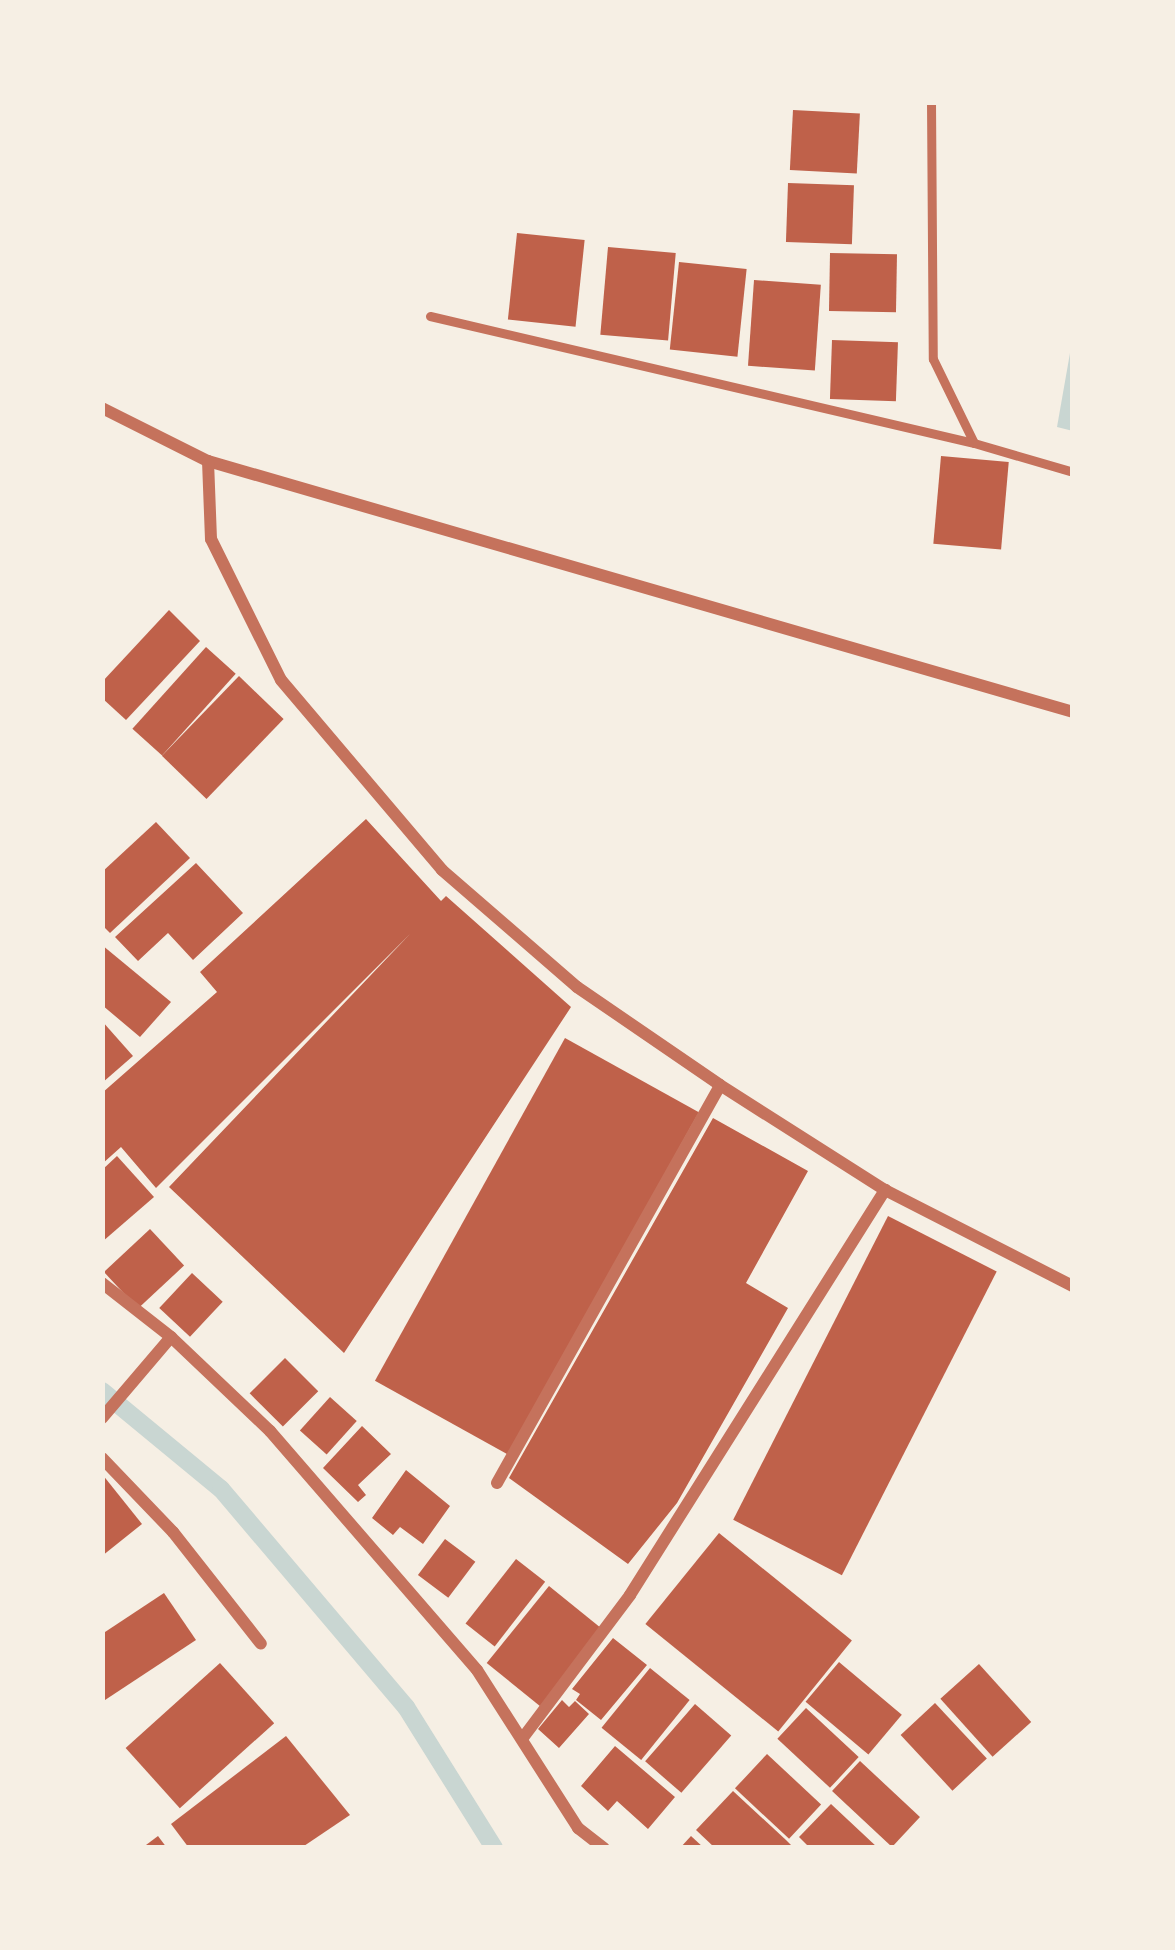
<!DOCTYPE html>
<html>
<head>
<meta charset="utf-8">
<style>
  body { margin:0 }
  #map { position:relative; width:1175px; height:1950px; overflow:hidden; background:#f6efe4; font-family:Signika,sans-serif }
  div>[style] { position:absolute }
  .water>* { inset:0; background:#c9d6d2 }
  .stream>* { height:18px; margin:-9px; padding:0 9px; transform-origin:9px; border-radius:9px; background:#c9d6d2 }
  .building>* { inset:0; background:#bf614a; transform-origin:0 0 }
  .service>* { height:9px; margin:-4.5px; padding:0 4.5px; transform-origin:4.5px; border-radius:4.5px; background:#c5725c }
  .minor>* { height:12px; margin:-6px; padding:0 6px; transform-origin:6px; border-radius:6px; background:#c5725c }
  span { translate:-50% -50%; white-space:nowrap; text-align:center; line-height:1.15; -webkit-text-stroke:12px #f6efe4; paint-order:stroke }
  .frame { position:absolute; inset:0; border:105px solid #f6efe4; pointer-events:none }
</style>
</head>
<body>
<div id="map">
  <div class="water">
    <i style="clip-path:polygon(1073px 336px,1073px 431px,1057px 427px)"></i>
  </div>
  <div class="stream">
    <i style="left:102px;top:1391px;width:154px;rotate:39.5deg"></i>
    <i style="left:221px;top:1489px;width:286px;rotate:49.7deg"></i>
    <i style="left:406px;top:1707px;width:166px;rotate:58deg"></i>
  </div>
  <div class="building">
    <i style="left:793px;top:110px;width:67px;height:60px;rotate:3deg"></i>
    <i style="left:788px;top:183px;width:66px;height:59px;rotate:2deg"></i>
    <i style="left:517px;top:233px;width:68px;height:87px;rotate:6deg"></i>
    <i style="left:608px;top:247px;width:68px;height:88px;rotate:5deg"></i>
    <i style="left:830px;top:253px;width:67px;height:58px;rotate:1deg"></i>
    <i style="left:679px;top:262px;width:68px;height:88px;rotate:6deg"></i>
    <i style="left:754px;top:280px;width:67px;height:86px;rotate:4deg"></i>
    <i style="left:832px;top:340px;width:66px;height:59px;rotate:2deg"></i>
    <i style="left:941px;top:456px;width:68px;height:88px;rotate:5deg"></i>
    <i style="clip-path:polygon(169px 610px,200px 641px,126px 720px,102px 698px,102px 682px)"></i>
    <i style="left:206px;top:647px;width:40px;height:110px;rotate:42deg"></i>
    <i style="left:239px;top:676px;width:62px;height:111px;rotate:44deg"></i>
    <i style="clip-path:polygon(366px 819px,441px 901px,446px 896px,571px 1007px,344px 1353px,169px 1187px,410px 934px,156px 1188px,121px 1147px,102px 1164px,102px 1093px,217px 992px,200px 972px)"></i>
    <i style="clip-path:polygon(156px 822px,190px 858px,110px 933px,102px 925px,102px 872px)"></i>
    <i style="clip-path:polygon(196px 863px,243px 913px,193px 960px,168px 933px,138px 961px,115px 937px)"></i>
    <i style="clip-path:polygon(102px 945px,171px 1002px,140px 1037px,102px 1005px)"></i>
    <i style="clip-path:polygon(102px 1021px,133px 1056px,102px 1083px)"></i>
    <i style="left:565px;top:1038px;width:153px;height:392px;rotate:29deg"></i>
    <i style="clip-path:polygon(713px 1118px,808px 1171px,746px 1283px,788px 1308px,677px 1503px,628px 1564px,509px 1478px)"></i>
    <i style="clip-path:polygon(117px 1156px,154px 1197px,102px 1242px,102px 1170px)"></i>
    <i style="left:888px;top:1216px;width:122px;height:341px;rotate:27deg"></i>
    <i style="left:150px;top:1229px;width:50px;height:63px;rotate:47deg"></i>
    <i style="left:192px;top:1273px;width:42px;height:48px;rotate:43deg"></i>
    <i style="left:285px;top:1358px;width:47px;height:50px;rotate:45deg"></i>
    <i style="left:330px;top:1397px;width:36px;height:45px;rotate:42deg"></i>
    <i style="clip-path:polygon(362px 1426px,391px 1454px,358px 1485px,366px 1495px,358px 1502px,323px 1468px)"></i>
    <i style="clip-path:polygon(406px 1470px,450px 1506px,423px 1544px,400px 1527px,393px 1535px,372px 1518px)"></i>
    <i style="clip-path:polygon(102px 1474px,142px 1524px,102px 1556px)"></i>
    <i style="left:719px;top:1533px;width:171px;height:117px;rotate:39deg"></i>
    <i style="left:445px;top:1539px;width:38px;height:45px;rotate:37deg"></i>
    <i style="left:516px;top:1559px;width:37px;height:82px;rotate:38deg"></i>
    <i style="left:549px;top:1586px;width:70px;height:99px;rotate:39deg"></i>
    <i style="clip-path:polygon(164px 1593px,196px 1640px,102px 1702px,102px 1634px)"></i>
    <i style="clip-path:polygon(613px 1638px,647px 1665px,601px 1720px,576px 1700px,580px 1694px,572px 1689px)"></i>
    <i style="left:839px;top:1662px;width:82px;height:52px;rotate:40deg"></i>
    <i style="left:220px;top:1663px;width:81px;height:127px;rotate:48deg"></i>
    <i style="left:979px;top:1664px;width:78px;height:52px;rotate:48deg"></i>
    <i style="left:650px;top:1668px;width:51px;height:77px;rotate:39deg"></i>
    <i style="clip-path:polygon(562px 1700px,569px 1707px,575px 1701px,589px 1714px,559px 1748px,538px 1729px)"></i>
    <i style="left:935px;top:1703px;width:76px;height:47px;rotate:47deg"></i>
    <i style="left:695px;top:1704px;width:48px;height:76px;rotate:41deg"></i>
    <i style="left:806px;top:1708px;width:72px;height:42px;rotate:43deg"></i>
    <i style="clip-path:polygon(286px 1736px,350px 1815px,301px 1848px,189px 1848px,171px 1824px)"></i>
    <i style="clip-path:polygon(615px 1746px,675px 1797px,648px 1829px,617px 1801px,608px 1811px,581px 1786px)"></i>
    <i style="left:767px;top:1754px;width:74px;height:47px;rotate:43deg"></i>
    <i style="left:860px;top:1761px;width:82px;height:41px;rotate:43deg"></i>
    <i style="clip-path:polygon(733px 1791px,786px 1840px,794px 1848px,715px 1848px,696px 1830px)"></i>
    <i style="clip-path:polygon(831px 1804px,878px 1848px,810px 1848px,799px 1837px)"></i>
    <i style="clip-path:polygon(158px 1836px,167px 1848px,142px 1848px)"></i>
    <i style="clip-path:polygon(691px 1836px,704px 1848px,680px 1848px)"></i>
  </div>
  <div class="service">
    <i style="left:931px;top:102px;width:257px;rotate:89.6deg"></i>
    <i style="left:933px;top:359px;width:93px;rotate:64deg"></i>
    <i style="left:974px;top:443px;width:103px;rotate:16.3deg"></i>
    <i style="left:430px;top:316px;width:559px;rotate:13.14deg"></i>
  </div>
  <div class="minor">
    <i style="left:102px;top:408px;width:119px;rotate:26.6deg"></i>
    <i style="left:208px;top:461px;width:901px;rotate:16.18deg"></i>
    <i style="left:208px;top:461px;width:78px;rotate:87.8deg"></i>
    <i style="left:211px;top:539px;width:157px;rotate:63.6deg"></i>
    <i style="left:281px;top:680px;width:249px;rotate:49.7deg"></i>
    <i style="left:442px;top:870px;width:179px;rotate:40.9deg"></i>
    <i style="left:577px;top:987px;width:173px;rotate:34.4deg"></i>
    <i style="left:720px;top:1085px;width:196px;rotate:32.5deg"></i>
    <i style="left:885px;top:1190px;width:211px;rotate:27.1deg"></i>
    <i style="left:102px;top:1283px;width:88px;rotate:38deg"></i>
    <i style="left:171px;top:1337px;width:137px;rotate:43.5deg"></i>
    <i style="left:270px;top:1431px;width:316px;rotate:49.1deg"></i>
    <i style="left:477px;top:1670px;width:188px;rotate:57.4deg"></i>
    <i style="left:578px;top:1828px;width:33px;rotate:38deg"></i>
    <i style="left:102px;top:1418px;width:106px;rotate:-49.6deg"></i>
    <i style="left:102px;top:1458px;width:103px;rotate:46.2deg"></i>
    <i style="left:173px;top:1532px;width:142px;rotate:51.8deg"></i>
    <i style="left:497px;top:1483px;width:456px;rotate:-60.7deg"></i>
    <i style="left:522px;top:1739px;width:180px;rotate:-53.1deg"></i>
    <i style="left:630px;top:1595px;width:479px;rotate:-57.8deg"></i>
  </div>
  <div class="frame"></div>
</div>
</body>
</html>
